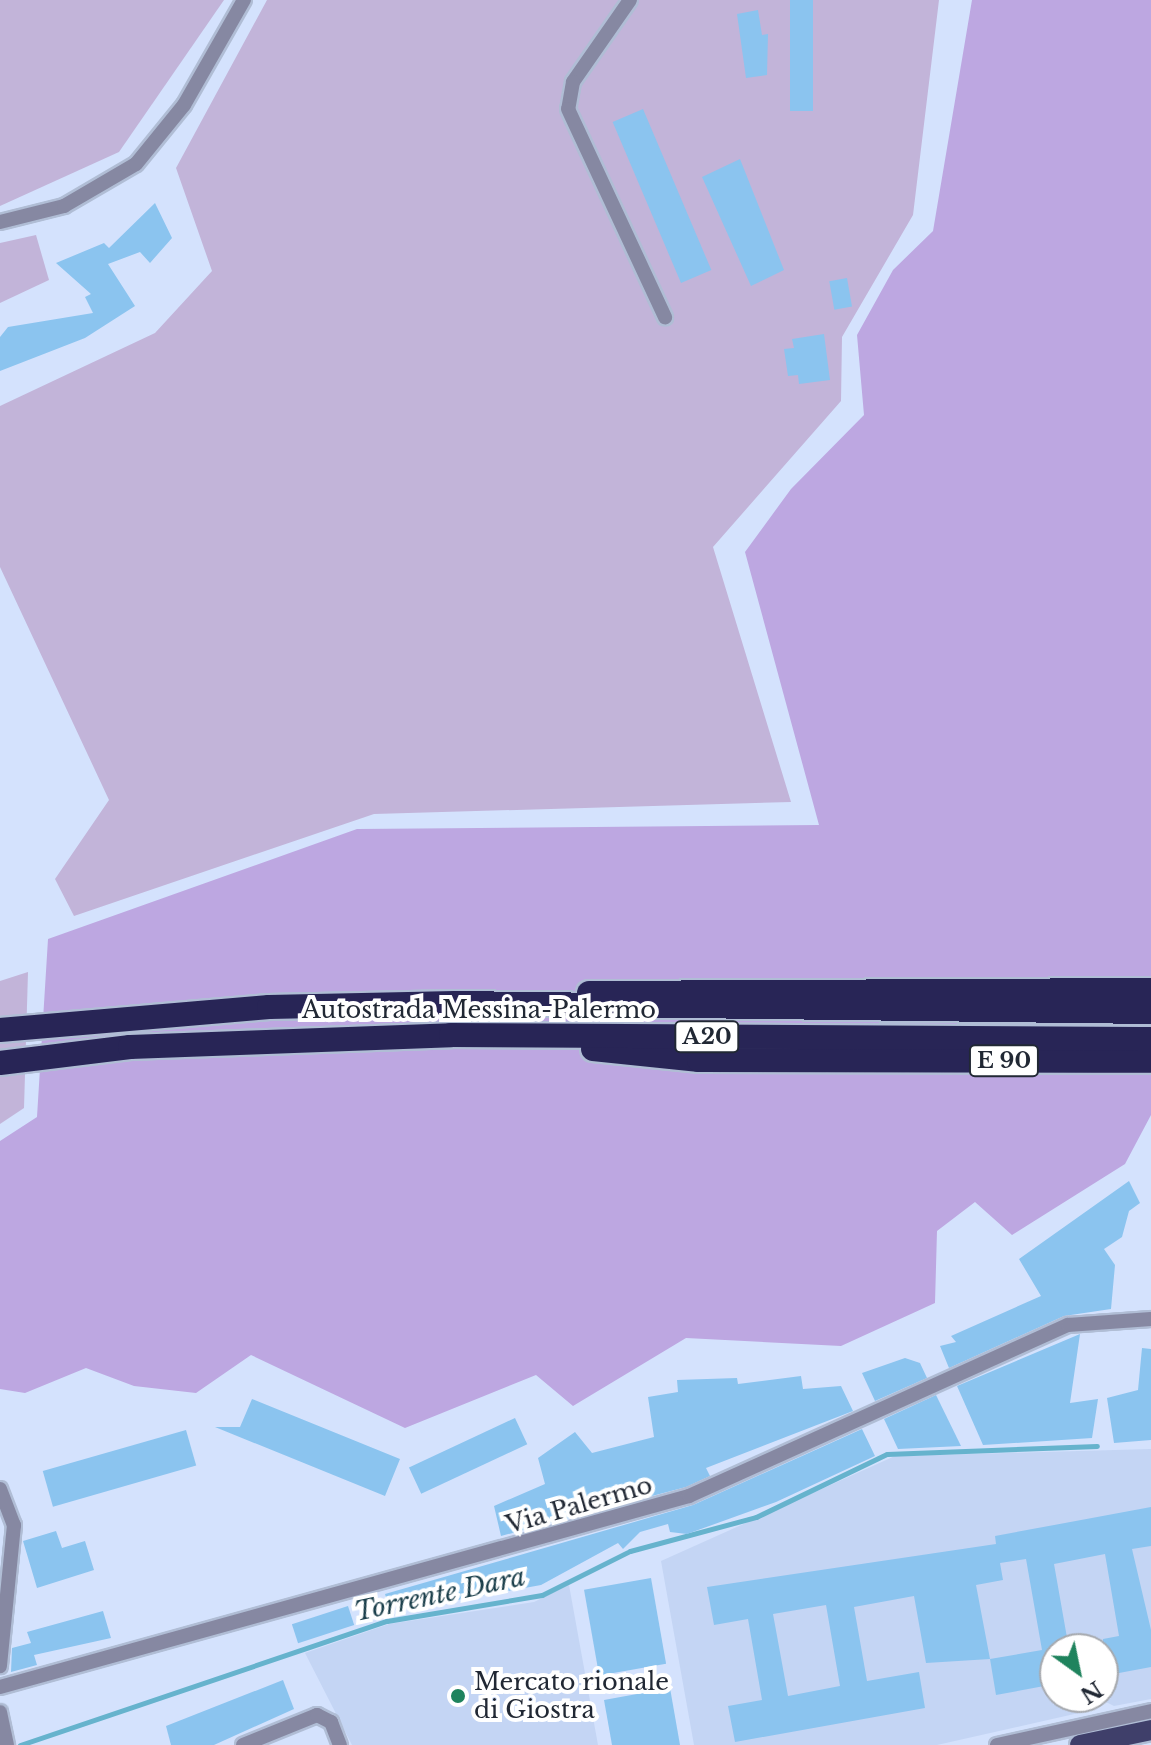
<!DOCTYPE html>
<html>
<head>
<meta charset="utf-8">
<style>
  body { margin:0 }
  #map { position:relative; width:1151px; height:1745px; overflow:hidden; background:#d4e2fd; font-family:"Libre Baskerville",serif }
  div>[style] { position:absolute }
  .built>* { inset:0; background:#c4d5f4 }
  .green>* { inset:0; background:#c2b4d9 }
  .forest>* { inset:0; background:#bda7e1 }
  .stream>* { height:5px; margin:-2.5px; padding:0 2.5px; transform-origin:2.5px; border-radius:2.5px; background:#66b3cd }
  .building>* { inset:0; background:#8bc4ef; transform-origin:0 0 }
  .roads { filter:drop-shadow(2px 0 #b0bdd5) drop-shadow(-2px 0 #b0bdd5) drop-shadow(0 2px #b0bdd5) drop-shadow(0 -2px #b0bdd5) }
  .minor>* { height:14px; margin:-7px; padding:0 7px; transform-origin:7px; border-radius:7px; background:#8688a2 }
  .primary>* { height:20px; margin:-10px; padding:0 10px; transform-origin:10px; border-radius:10px; background:#3f3f6a }
  .motorway>* { height:24px; margin:-12px; padding:0 12px; transform-origin:12px; border-radius:12px; background:#282556 }
  .dots>* { width:22px; height:22px; translate:-50% -50%; box-sizing:border-box; border:4px solid #fff; border-radius:50% }
  span { translate:-50% -50%; white-space:nowrap; text-align:center; line-height:1.15; -webkit-text-stroke:8px #fff; paint-order:stroke }
  .shield-label span { padding:2px 6px; background:#fff; border:2px solid; border-radius:6px; -webkit-text-stroke-width:0 }
  .shield-label { font-size:22px; color:#212834; font-weight:700 }
  .street-label { font-size:24px; color:#212834 }
  .poi-label { font-size:24px; color:#212834 }
  .left { translate:0 -50%; text-align:left }
  .water-label { font-size:26px; color:#1a3e4a; font-style:italic }
  .north { position:absolute; left:1039px; top:1633px; width:80px; height:80px; box-sizing:border-box; background:#fff; border:2px solid #a6a9ae; border-radius:50%; rotate:147deg; font-size:22px; font-weight:700; line-height:32px; text-align:center; color:#212834 }
  .north::after { content:''; display:block; margin:auto; width:28px; height:36px; background:#1f835d; clip-path:polygon(50% 0,100% 100%,50% 72%,0 100%) }
</style>
</head>
<body>
<div id="map">
  <div class="built">
    <i style="clip-path:polygon(evenodd,1151px 1449px,1151px 1699px,1114px 1706px,1100px 1699px,1092px 1710px,937px 1745px,694px 1745px,661px 1561px,895px 1456px,1151px 1449px,1055px 1649px,1103px 1649px,1103px 1697px,1055px 1697px,1055px 1649px)"></i>
    <i style="clip-path:polygon(569px 1585px,598px 1745px,352px 1745px,305px 1653px,389px 1624px,534px 1602px)"></i>
  </div>
  <div class="green">
    <i style="clip-path:polygon(0 0,224px 0,119px 152px,0 206px)"></i>
    <i style="clip-path:polygon(267px 0,939px 0,913px 215px,842px 337px,841px 401px,713px 547px,791px 802px,374px 814px,74px 916px,55px 879px,109px 800px,0 567px,0 406px,155px 333px,212px 271px,176px 168px)"></i>
    <i style="clip-path:polygon(36px 235px,49px 280px,0 303px,0 243px)"></i>
    <i style="clip-path:polygon(28px 972px,24px 1108px,0 1124px,0 981px)"></i>
  </div>
  <div class="forest">
    <i style="clip-path:polygon(972px 0,1151px 0,1151px 1115px,1125px 1164px,1012px 1235px,975px 1202px,937px 1231px,935px 1303px,841px 1346px,686px 1338px,573px 1406px,536px 1375px,405px 1428px,251px 1355px,196px 1393px,134px 1386px,86px 1368px,25px 1393px,0 1389px,0 1141px,37px 1117px,48px 939px,357px 829px,819px 825px,745px 552px,791px 489px,864px 415px,857px 335px,893px 270px,933px 231px)"></i>
  </div>
  <div class="stream">
    <i style="left:20px;top:1745px;width:387px;rotate:-18.7deg"></i>
    <i style="left:387px;top:1621px;width:157px;rotate:-9.5deg"></i>
    <i style="left:542px;top:1595px;width:98px;rotate:-26.6deg"></i>
    <i style="left:630px;top:1551px;width:131px;rotate:-15.1deg"></i>
    <i style="left:756px;top:1517px;width:145px;rotate:-25.7deg"></i>
    <i style="left:887px;top:1454px;width:210px;rotate:-2.2deg"></i>
  </div>
  <div class="building">
    <i style="left:790px;top:0;width:23px;height:111px"></i>
    <i style="clip-path:polygon(758px 10px,762px 35px,768px 34px,767px 75px,746px 78px,737px 14px)"></i>
    <i style="left:643px;top:109px;width:175px;height:33px;rotate:67deg"></i>
    <i style="clip-path:polygon(740px 159px,784px 270px,751px 286px,702px 177px)"></i>
    <i style="clip-path:polygon(155px 203px,172px 238px,150px 263px,140px 252px,108px 264px,135px 306px,85px 338px,0 371px,0 337px,8px 327px,93px 313px,85px 297px,91px 294px,56px 263px,104px 243px,109px 248px)"></i>
    <i style="left:847px;top:278px;width:29px;height:18px;rotate:80deg"></i>
    <i style="clip-path:polygon(824px 334px,830px 380px,799px 384px,798px 375px,788px 376px,784px 349px,794px 348px,792px 339px)"></i>
    <i style="clip-path:polygon(1129px 1181px,1140px 1203px,1129px 1211px,1122px 1237px,1104px 1249px,1115px 1265px,1111px 1309px,1064px 1316px,949px 1368px,940px 1346px,956px 1342px,951px 1336px,1041px 1296px,1019px 1259px)"></i>
    <i style="clip-path:polygon(1080px 1334px,1070px 1403px,1098px 1399px,1092px 1438px,983px 1445px,957px 1386px)"></i>
    <i style="clip-path:polygon(1142px 1348px,1151px 1349px,1151px 1440px,1114px 1443px,1107px 1398px,1138px 1390px)"></i>
    <i style="clip-path:polygon(905px 1358px,920px 1363px,927px 1378px,875px 1401px,862px 1373px)"></i>
    <i style="clip-path:polygon(801px 1376px,803px 1389px,841px 1386px,853px 1411px,706px 1468px,710px 1476px,686px 1487px,501px 1536px,494px 1506px,545px 1484px,538px 1458px,575px 1432px,592px 1453px,654px 1437px,648px 1397px,678px 1392px,677px 1380px,737px 1378px,738px 1384px)"></i>
    <i style="clip-path:polygon(936px 1395px,961px 1446px,898px 1449px,884px 1419px)"></i>
    <i style="clip-path:polygon(252px 1399px,400px 1459px,385px 1496px,215px 1427px,240px 1427px)"></i>
    <i style="left:515px;top:1418px;width:29px;height:117px;rotate:65deg"></i>
    <i style="clip-path:polygon(862px 1429px,875px 1456px,776px 1502px,687px 1534px,670px 1532px,668px 1524px,640px 1532px,623px 1549px,618px 1543px,541px 1585px,414px 1608px,388px 1604px,385px 1594px,693px 1505px)"></i>
    <i style="left:186px;top:1430px;width:37px;height:149px;rotate:74deg"></i>
    <i style="clip-path:polygon(evenodd,1151px 1507px,1151px 1546px,1132px 1549px,1151px 1630px,1151px 1667px,1103px 1676px,1103px 1639px,1119px 1636px,1105px 1554px,1054px 1564px,1069px 1649px,1055px 1649px,1055px 1684px,996px 1695px,990px 1659px,926px 1663px,914px 1596px,854px 1607px,867px 1681px,919px 1672px,925px 1708px,735px 1742px,728px 1706px,762px 1700px,748px 1619px,714px 1625px,707px 1587px,996px 1544px,995px 1536px,1151px 1507px,1026px 1559px,1042px 1650px,990px 1659px,976px 1585px,1003px 1580px,1000px 1563px,1026px 1559px,1151px 1507px,826px 1605px,840px 1686px,788px 1696px,773px 1614px,826px 1605px)"></i>
    <i style="clip-path:polygon(56px 1531px,62px 1548px,85px 1541px,94px 1570px,37px 1588px,23px 1541px)"></i>
    <i style="left:651px;top:1578px;width:87px;height:68px;rotate:80deg"></i>
    <i style="left:348px;top:1606px;width:20px;height:59px;rotate:72deg"></i>
    <i style="clip-path:polygon(103px 1611px,111px 1638px,34px 1655px,37px 1665px,11px 1672px,12px 1648px,31px 1643px,27px 1632px)"></i>
    <i style="clip-path:polygon(283px 1680px,294px 1709px,214px 1745px,171px 1745px,166px 1726px)"></i>
    <i style="clip-path:polygon(670px 1688px,680px 1745px,612px 1745px,604px 1700px)"></i>
  </div>
  <div class="roads">
    <div class="minor">
      <i style="left:630px;top:0;width:100px;rotate:124.8deg"></i>
      <i style="left:573px;top:82px;width:27px;rotate:100deg"></i>
      <i style="left:568px;top:109px;width:230px;rotate:65deg"></i>
      <i style="left:0;top:222px;width:66px;rotate:-14deg"></i>
      <i style="left:64px;top:206px;width:83px;rotate:-30.3deg"></i>
      <i style="left:136px;top:164px;width:76px;rotate:-50.9deg"></i>
      <i style="left:184px;top:105px;width:121px;rotate:-60.3deg"></i>
      <i style="left:0;top:1489px;width:39px;rotate:69deg"></i>
      <i style="left:14px;top:1525px;width:142px;rotate:95.7deg"></i>
      <i style="left:0;top:1687px;width:715px;rotate:-15.49deg"></i>
      <i style="left:689px;top:1496px;width:416px;rotate:-24.3deg"></i>
      <i style="left:1068px;top:1325px;width:83px;rotate:-4.1deg"></i>
      <i style="left:0;top:1712px;width:34px;rotate:78deg"></i>
      <i style="left:243px;top:1745px;width:80px;rotate:-22.1deg"></i>
      <i style="left:317px;top:1715px;width:16px;rotate:27deg"></i>
      <i style="left:331px;top:1722px;width:25px;rotate:69deg"></i>
      <i style="left:997px;top:1745px;width:158px;rotate:-12.4deg"></i>
    </div>
    <div class="primary">
      <i style="left:1080px;top:1745px;width:73px;rotate:-11.9deg"></i>
    </div>
    <div class="motorway">
      <i style="left:589px;top:993px;width:562px;rotate:-0.31deg"></i>
      <i style="left:0;top:1030px;width:270px;rotate:-4.9deg"></i>
      <i style="left:269px;top:1007px;width:186px;rotate:-1.2deg"></i>
      <i style="left:455px;top:1003px;width:696px;rotate:0.74deg"></i>
      <i style="left:593px;top:1049px;width:107px;rotate:5.9deg"></i>
      <i style="left:699px;top:1060px;width:452px;rotate:0.1deg"></i>
      <i style="left:0;top:1063px;width:131px;rotate:-7deg"></i>
      <i style="left:130px;top:1047px;width:321px;rotate:-2.1deg"></i>
      <i style="left:451px;top:1035px;width:700px;rotate:0.33deg"></i>
    </div>
  </div>
  <div class="dots">
    <i style="left:458px;top:1696px;background:#1f835d"></i>
  </div>
  <div class="shield-label">
    <span style="left:707px;top:1037px">A20</span>
    <span style="left:1004px;top:1061px">E 90</span>
  </div>
  <div class="street-label">
    <span style="left:479px;top:1010px">Autostrada Messina-Palermo</span>
    <span style="left:579px;top:1505px;rotate:-16deg">Via Palermo</span>
  </div>
  <div class="poi-label">
    <span class="left" style="left:474px;top:1696px">Mercato rionale<br>di Giostra</span>
  </div>
  <div class="water-label">
    <span style="left:440px;top:1595px;rotate:-12deg">Torrente Dara</span>
  </div>
  <div class="north">N</div>
</div>
</body>
</html>
